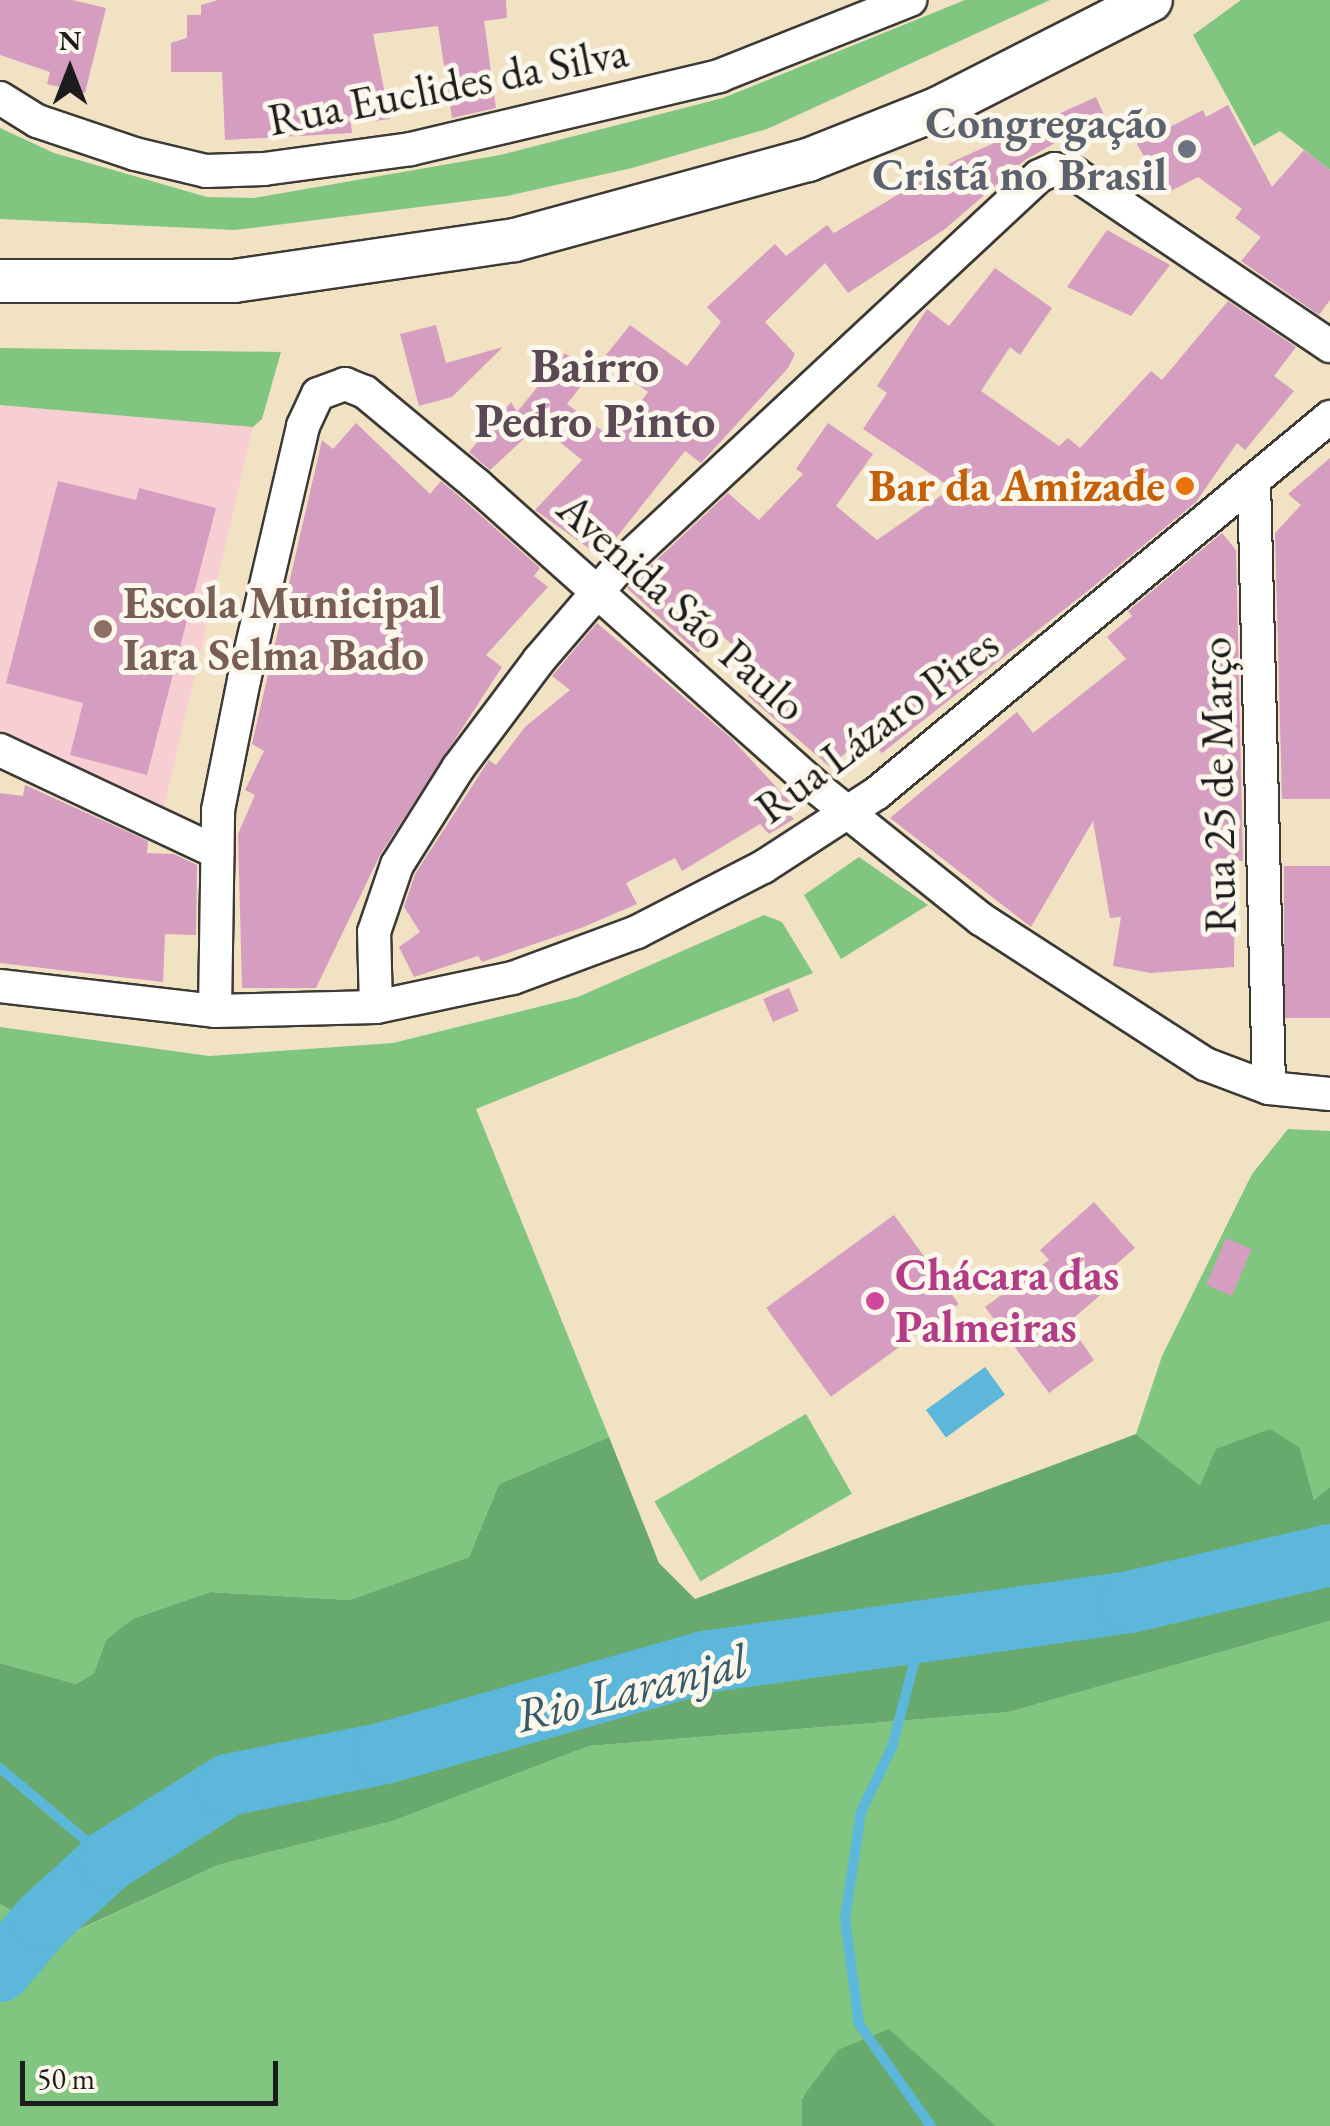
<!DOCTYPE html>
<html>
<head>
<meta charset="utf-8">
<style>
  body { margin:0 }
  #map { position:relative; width:1330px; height:2126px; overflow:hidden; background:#f1e2c4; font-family:"EB Garamond",serif }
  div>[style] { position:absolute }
  .built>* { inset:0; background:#f7cfd3 }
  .green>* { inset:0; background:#80c580; transform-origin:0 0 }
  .forest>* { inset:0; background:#68aa6e }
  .water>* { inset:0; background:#5cb7da; transform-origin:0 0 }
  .stream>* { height:10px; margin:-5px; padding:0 5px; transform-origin:5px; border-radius:5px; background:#5cb7da }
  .river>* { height:62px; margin:-31px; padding:0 31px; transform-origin:31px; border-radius:31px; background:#5cb7da }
  .building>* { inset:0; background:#d59dc0; transform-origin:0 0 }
  .roads { filter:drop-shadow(2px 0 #3c3a35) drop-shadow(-2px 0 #3c3a35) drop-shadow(0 2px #3c3a35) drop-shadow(0 -2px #3c3a35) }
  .minor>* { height:32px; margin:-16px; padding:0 16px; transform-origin:16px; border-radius:16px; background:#fff }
  .major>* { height:42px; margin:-21px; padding:0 21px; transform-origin:21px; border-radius:21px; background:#fff }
  .dots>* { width:28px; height:28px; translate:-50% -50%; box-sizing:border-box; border:5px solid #fbf7ec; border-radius:50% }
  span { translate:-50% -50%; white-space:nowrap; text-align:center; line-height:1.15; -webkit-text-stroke:10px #fbf7ec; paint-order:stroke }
  .street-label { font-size:45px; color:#1c1c1c }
  .worship-label { font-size:45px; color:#5b616d; font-weight:700 }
  .right { translate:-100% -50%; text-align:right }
  .food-label { font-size:45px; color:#c56008; font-weight:700 }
  .education-label { font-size:45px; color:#785e54; font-weight:700 }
  .left { translate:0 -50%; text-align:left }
  .hotel-label { font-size:45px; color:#b23c85; font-weight:700 }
  .neighbourhood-label { font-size:48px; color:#5d4955; font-weight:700 }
  .water-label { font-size:48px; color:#365a68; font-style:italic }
  .north { position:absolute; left:20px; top:20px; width:100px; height:100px; -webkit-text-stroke:8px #fbf7ec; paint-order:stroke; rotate:0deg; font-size:28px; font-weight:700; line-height:40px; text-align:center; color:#1c1c1c }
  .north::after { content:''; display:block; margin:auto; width:35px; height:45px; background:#1c1c1c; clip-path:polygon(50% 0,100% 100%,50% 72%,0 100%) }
  .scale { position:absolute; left:20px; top:2061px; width:258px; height:45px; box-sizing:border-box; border:5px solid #1c1c1c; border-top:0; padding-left:12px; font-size:30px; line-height:35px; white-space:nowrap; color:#1c1c1c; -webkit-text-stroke:8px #fbf7ec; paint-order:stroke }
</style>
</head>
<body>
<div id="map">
  <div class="built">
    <i style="clip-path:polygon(0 405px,253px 427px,164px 807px,0 731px)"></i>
  </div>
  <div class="green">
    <i style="clip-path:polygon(965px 0,1050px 0,767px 129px,632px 168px,507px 196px,235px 230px,0 219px,0 128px,54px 153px,207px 197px,254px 198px,500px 155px,723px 98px)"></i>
    <i style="clip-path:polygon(1241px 0,1330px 0,1330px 170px,1280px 131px,1254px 146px,1193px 35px)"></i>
    <i style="clip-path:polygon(0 348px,281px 352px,262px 419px,253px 427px,0 405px)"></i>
    <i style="clip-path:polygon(859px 857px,928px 905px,841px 959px,804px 895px)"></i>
    <i style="clip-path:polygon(764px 915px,782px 922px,813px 973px,476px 1109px,609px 1437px,499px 1484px,469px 1557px,350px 1600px,210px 1592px,132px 1619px,106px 1640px,94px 1673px,76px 1684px,0 1663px,0 1027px,209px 1056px,393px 1043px,578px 997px)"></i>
    <i style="clip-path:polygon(1288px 1129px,1330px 1131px,1330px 1487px,1314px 1500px,1300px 1448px,1200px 1487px,1136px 1434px,1162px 1356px,1252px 1174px)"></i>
    <i style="left:806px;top:1414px;width:92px;height:175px;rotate:60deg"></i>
    <i style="clip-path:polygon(1330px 1621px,1330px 2126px,996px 2126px,889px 2030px,802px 2097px,802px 2126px,0 2126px,0 1904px,62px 1938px,218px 1865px,393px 1821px,589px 1746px,1009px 1712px)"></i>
  </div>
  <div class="forest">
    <i style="clip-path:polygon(1270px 1429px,1300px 1448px,1314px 1500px,1330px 1487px,1330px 1621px,1009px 1712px,589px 1746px,393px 1821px,218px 1865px,61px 1938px,0 1904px,0 1663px,76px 1684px,94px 1673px,106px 1640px,132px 1619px,210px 1592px,350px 1600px,469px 1557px,499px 1484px,609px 1437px,659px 1563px,695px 1599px,1136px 1434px,1200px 1486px,1216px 1449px)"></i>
    <i style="clip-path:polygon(889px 2029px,996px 2126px,802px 2126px,802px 2098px,838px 2050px)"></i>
  </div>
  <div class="water">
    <i style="left:985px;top:1367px;width:34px;height:73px;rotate:54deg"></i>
  </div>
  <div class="stream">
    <i style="left:922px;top:1632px;width:119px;rotate:104.6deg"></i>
    <i style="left:892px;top:1747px;width:72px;rotate:115.5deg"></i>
    <i style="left:861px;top:1812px;width:108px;rotate:98.5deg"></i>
    <i style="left:845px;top:1919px;width:106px;rotate:82.4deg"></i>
    <i style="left:859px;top:2024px;width:125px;rotate:54.8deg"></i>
    <i style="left:0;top:1768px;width:143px;rotate:40.2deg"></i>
  </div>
  <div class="river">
    <i style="left:0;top:1971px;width:68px;rotate:-49.8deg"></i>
    <i style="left:44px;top:1919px;width:88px;rotate:-42.2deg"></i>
    <i style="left:109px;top:1860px;width:141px;rotate:-32.2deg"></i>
    <i style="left:228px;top:1785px;width:160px;rotate:-11.5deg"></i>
    <i style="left:385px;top:1753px;width:332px;rotate:-15.9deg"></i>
    <i style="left:704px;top:1662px;width:430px;rotate:-8deg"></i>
    <i style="left:1130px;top:1602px;width:205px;rotate:-13.2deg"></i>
  </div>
  <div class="building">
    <i style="clip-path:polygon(0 0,72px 0,106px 8px,85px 93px,47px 84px,50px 72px,0 55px)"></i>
    <i style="clip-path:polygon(218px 0,506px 0,507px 18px,484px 21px,496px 108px,452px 118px,438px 26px,373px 34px,390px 119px,351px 124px,352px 133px,225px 140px,222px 72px,171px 72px,171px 43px,187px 38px,187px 15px,201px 15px,201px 5px)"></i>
    <i style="clip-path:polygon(1096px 97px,1104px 115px,1025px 160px,945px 229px,848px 293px,825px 263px,765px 322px,795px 354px,788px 368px,701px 463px,685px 451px,601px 557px,535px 510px,582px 460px,539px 425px,490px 470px,469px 452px,511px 402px,517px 412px,565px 353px,591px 373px,567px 404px,613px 439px,648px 392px,602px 360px,630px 325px,687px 366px,721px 322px,707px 307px,775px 244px,786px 256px,827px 225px,834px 233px,954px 161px)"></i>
    <i style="clip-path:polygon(1228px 105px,1272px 187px,1304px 150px,1330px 170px,1330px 300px,1319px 315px,1241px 261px,1261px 237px,1235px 218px,1242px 209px,1198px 177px,1165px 194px,1137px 144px,1203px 110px,1206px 117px)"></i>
    <i style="clip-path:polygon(1107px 230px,1170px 265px,1131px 316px,1067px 287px)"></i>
    <i style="clip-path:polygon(995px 268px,1052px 308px,1020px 355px,1010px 347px,981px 391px,1059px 446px,1068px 438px,1080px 448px,1151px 371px,1162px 380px,1228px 301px,1296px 347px,1274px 376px,1294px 391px,1245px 450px,1237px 443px,1196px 502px,1094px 586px,882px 753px,865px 735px,830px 767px,748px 696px,766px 675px,718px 632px,698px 653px,627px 588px,728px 493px,759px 520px,803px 474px,796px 469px,828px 423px,873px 454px,836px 506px,877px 540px,952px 488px,863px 429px,887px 393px,877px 386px,927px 309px,949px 326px)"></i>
    <i style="clip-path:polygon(436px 325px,446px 363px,503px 347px,452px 397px,419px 406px,400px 334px)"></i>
    <i style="clip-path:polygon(356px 423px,430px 494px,441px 481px,460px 497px,540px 568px,534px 576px,548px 587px,486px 655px,502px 667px,380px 855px,316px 988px,242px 988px,238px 834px,255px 795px,245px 790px,264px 751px,252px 744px,322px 440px,333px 449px)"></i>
    <i style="clip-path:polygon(1330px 458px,1330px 799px,1282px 799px,1275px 533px,1301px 505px,1288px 494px)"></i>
    <i style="clip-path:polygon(58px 481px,136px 500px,139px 488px,216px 508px,147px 775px,70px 755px,83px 703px,6px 683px)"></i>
    <i style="clip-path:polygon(1222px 533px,1236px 550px,1243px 861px,1235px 861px,1234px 967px,1151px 973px,1113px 966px,1121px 917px,1110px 918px,1093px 821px,1031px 927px,890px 818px,1017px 712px,1033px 733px,1126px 659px,1107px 637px,1132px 616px,1128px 611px)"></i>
    <i style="clip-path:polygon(597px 623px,731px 738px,793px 805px,786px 811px,794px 819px,769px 834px,760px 824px,682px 871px,675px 858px,626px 883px,637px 904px,581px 928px,482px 962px,478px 956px,414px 977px,399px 947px,420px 932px,404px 907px,415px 874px,489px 760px,496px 765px,525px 727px,570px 690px,552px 676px)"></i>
    <i style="clip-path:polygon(25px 785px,148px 841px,147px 853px,174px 854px,197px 865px,196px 935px,165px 934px,163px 982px,0 963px,0 793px,23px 796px)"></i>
    <i style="left:1284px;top:866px;width:46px;height:152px"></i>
    <i style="left:789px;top:988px;width:25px;height:28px;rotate:67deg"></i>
    <i style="clip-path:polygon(1094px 1202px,1135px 1248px,1098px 1280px,1106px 1290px,1068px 1323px,1094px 1360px,1049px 1393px,985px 1307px,1049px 1260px,1040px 1250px)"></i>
    <i style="left:894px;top:1215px;width:110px;height:158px;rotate:54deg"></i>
    <i style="left:1226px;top:1238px;width:28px;height:51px;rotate:23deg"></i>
  </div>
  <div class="roads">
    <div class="minor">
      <i style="left:0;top:98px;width:44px;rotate:31.9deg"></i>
      <i style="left:37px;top:121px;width:103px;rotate:18.6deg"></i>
      <i style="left:135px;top:154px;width:73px;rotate:13.5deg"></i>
      <i style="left:206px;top:171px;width:58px;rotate:-2deg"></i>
      <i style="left:264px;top:169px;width:148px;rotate:-7.7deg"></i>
      <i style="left:411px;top:149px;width:317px;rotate:-13.3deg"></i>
      <i style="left:719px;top:76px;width:206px;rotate:-21.7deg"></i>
      <i style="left:1254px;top:481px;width:607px;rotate:88.58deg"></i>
      <i style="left:0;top:750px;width:240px;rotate:25.2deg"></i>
      <i style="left:0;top:986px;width:216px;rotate:6.6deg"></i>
      <i style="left:215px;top:1011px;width:161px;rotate:-1.4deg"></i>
      <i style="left:376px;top:1007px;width:140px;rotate:-12deg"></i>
      <i style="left:513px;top:978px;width:132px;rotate:-20.4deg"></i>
      <i style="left:637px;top:932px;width:142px;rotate:-27.3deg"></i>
      <i style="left:763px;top:867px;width:136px;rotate:-33deg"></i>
      <i style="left:877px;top:793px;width:589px;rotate:-39.69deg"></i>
      <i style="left:376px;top:1007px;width:75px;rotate:-91.5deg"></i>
      <i style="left:374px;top:932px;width:71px;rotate:-71.1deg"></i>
      <i style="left:397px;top:865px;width:115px;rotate:-57.8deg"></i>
      <i style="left:458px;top:768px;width:135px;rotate:-53.1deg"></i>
      <i style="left:539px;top:660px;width:121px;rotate:-49.3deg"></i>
      <i style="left:618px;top:568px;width:575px;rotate:-42.96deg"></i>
      <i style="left:1039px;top:176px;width:17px;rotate:-24deg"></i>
      <i style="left:1055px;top:169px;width:21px;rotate:14deg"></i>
      <i style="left:1075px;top:174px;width:308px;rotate:34deg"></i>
      <i style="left:215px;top:1011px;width:201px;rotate:-89.1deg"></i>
      <i style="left:218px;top:810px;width:133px;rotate:-78.7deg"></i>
      <i style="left:244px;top:680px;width:261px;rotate:-76.9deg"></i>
      <i style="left:303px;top:426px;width:35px;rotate:-65deg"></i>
      <i style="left:318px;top:394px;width:29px;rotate:-20deg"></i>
      <i style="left:345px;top:384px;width:22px;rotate:22deg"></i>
      <i style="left:365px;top:392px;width:146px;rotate:39.7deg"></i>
      <i style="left:477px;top:485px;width:448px;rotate:41.7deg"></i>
      <i style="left:811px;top:783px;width:218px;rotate:38.7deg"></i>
      <i style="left:981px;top:919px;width:267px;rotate:32.9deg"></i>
      <i style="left:1205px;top:1064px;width:68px;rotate:20.6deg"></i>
      <i style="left:1269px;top:1088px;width:61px;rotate:5.6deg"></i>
    </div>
    <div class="major">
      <i style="left:0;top:281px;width:234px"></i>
      <i style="left:234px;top:281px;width:284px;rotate:-8.3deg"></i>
      <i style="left:515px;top:240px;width:304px;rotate:-15.3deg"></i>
      <i style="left:808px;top:160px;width:139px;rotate:-21.6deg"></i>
      <i style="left:937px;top:109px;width:240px;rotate:-27deg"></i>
    </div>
  </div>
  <div class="dots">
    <i style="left:1187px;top:149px;background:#6b7280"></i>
    <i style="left:1185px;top:486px;background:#e8710a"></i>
    <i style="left:103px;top:629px;background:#8d6e63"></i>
    <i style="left:875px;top:1301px;background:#d1479c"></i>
  </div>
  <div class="street-label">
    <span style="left:448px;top:86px;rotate:-11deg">Rua Euclides da Silva</span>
    <span style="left:682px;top:607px;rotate:42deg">Avenida São Paulo</span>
    <span style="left:877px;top:726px;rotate:-37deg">Rua Lázaro Pires</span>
    <span style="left:1218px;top:785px;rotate:-91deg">Rua 25 de Março</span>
  </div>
  <div class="worship-label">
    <span class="right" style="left:1167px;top:149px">Congregação<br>Cristã no Brasil</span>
  </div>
  <div class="food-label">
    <span class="right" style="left:1165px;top:486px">Bar da Amizade</span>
  </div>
  <div class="education-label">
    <span class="left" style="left:123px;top:629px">Escola Municipal<br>Iara Selma Bado</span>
  </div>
  <div class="hotel-label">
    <span class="left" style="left:895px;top:1301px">Chácara das<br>Palmeiras</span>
  </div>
  <div class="neighbourhood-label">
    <span style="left:595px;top:393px">Bairro<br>Pedro Pinto</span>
  </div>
  <div class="water-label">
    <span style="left:631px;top:1688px;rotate:-14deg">Rio Laranjal</span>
  </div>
  <div class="north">N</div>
  <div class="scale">50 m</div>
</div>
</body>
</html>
